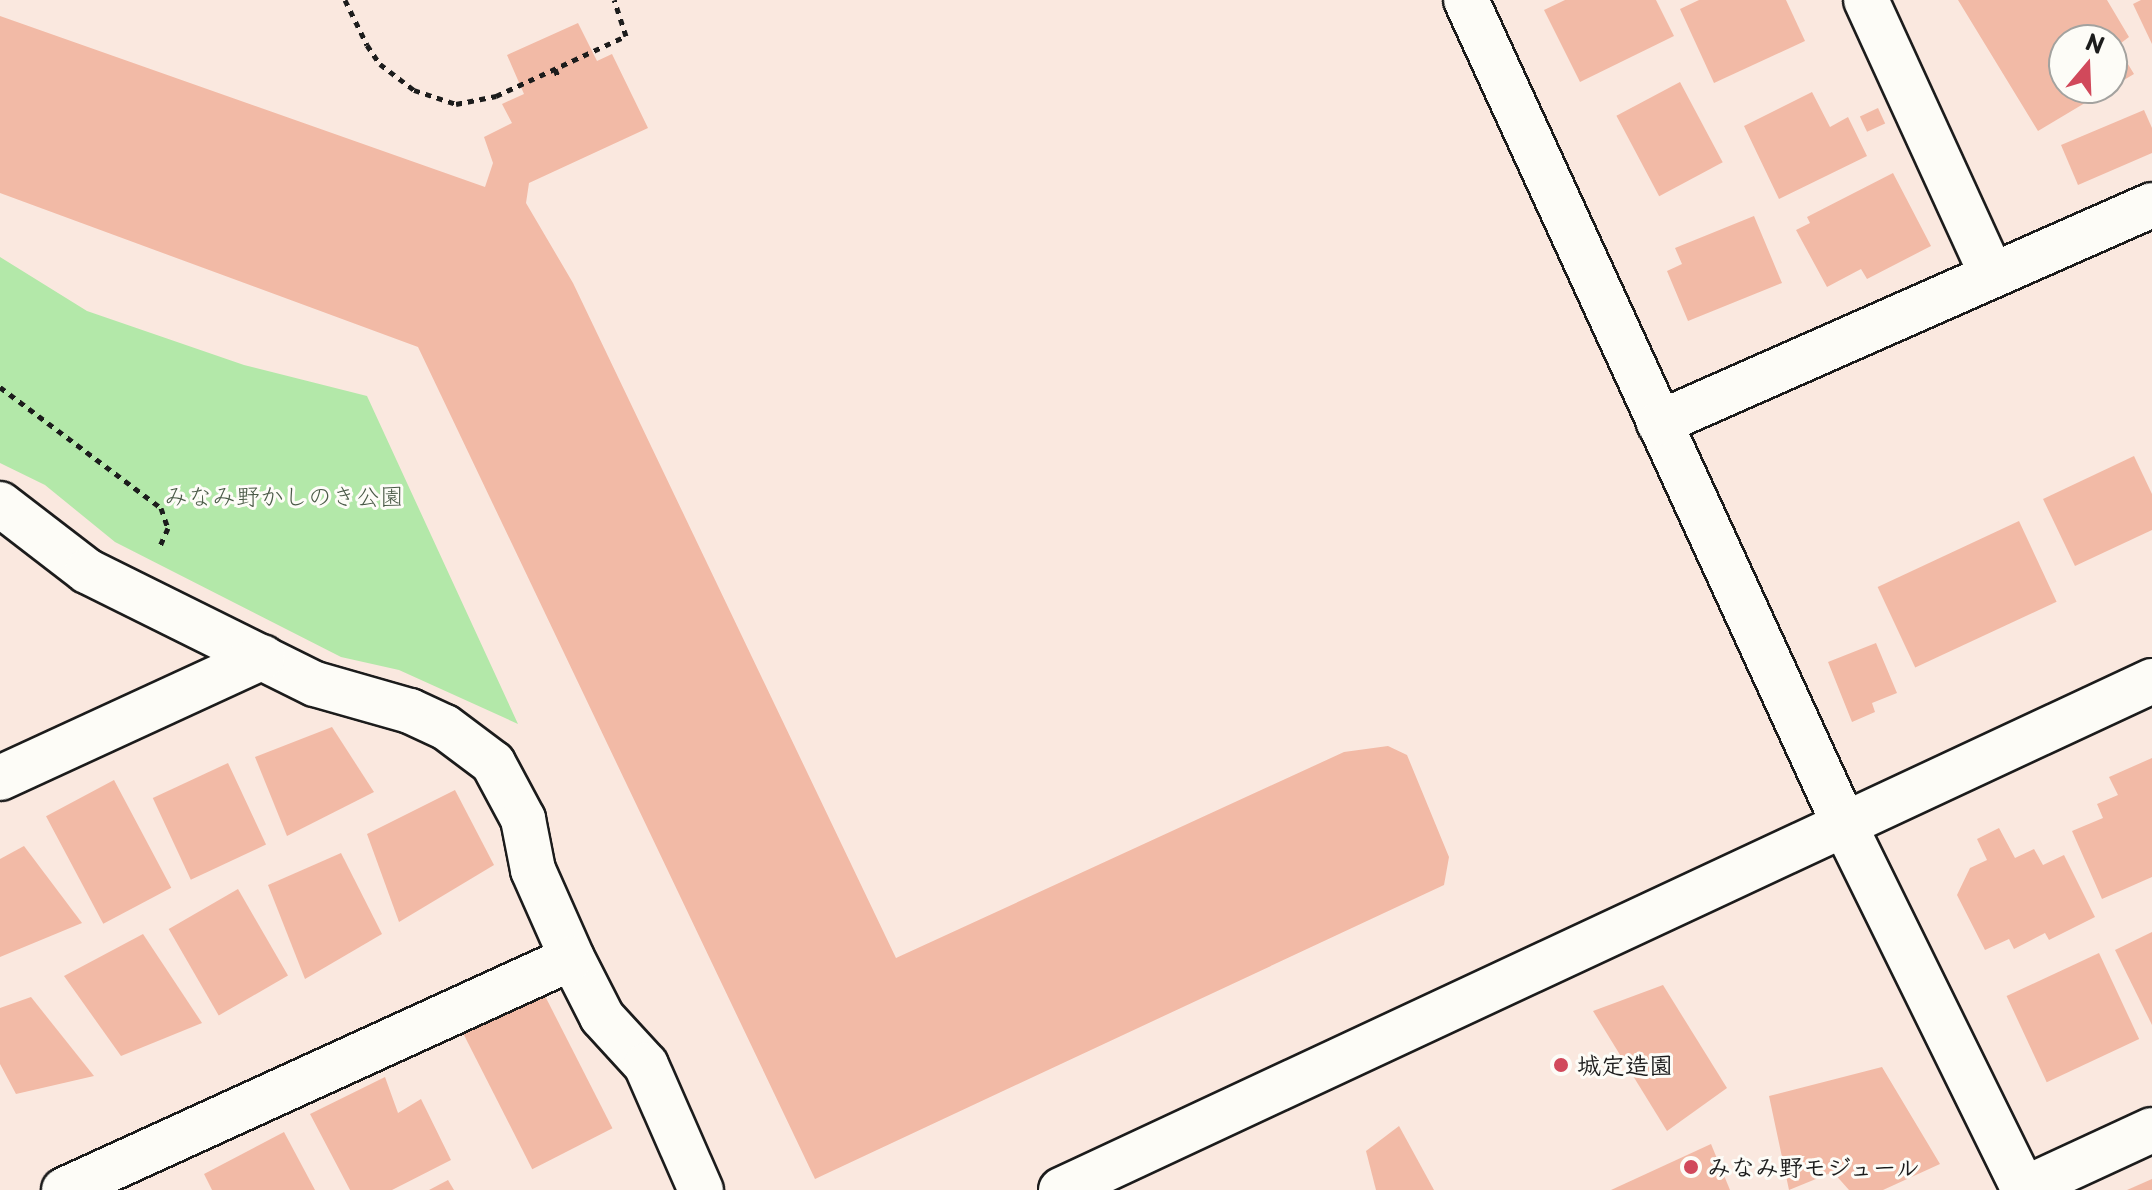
<!DOCTYPE html>
<html>
<head>
<meta charset="utf-8">
<style>
  body { margin:0 }
  #map { position:relative; width:2152px; height:1190px; overflow:hidden; background:#fae8df; font-family:"Playpen Sans","Klee One",sans-serif }
  div>[style] { position:absolute }
  .green>* { inset:0; background:#b3e8a9 }
  .building>* { inset:0; background:#f2baa6; transform-origin:0 0 }
  .path>* { height:5px; margin-top:-2.5px; transform-origin:0; background:repeating-linear-gradient(90deg,#1c1c1c 0 6px,transparent 0 12px) }
  .roads { filter:drop-shadow(2px 0 #1c1c1c) drop-shadow(-2px 0 #1c1c1c) drop-shadow(0 2px #1c1c1c) drop-shadow(0 -2px #1c1c1c) }
  .street>* { height:44px; margin:-22px; padding:0 22px; transform-origin:22px; border-radius:22px; background:#fdfcf7 }
  .secondary>* { height:44px; margin:-22px; padding:0 22px; transform-origin:22px; border-radius:22px; background:#fdfcf7 }
  .dots>* { width:22px; height:22px; translate:-50% -50%; box-sizing:border-box; border:4px solid #fdfcf7; border-radius:50% }
  span { translate:-50% -50%; white-space:nowrap; text-align:center; line-height:1.15; -webkit-text-stroke:6px #fdfcf7; paint-order:stroke }
  .park-label { font-size:24px; color:#495946 }
  .poi-label { font-size:24px; color:#1c1c1c; font-weight:700 }
  .left { translate:0 -50%; text-align:left }
  .north { position:absolute; left:2048px; top:24px; width:80px; height:80px; box-sizing:border-box; background:#fdfcf7; border:2px solid #a3a29f; border-radius:50%; rotate:19deg; font-size:22px; font-weight:700; line-height:32px; text-align:center; color:#1c1c1c }
  .north::after { content:''; display:block; margin:auto; width:28px; height:36px; background:#d1495b; clip-path:polygon(50% 0,100% 100%,50% 72%,0 100%) }
</style>
</head>
<body>
<div id="map">
  <div class="green">
    <i style="clip-path:polygon(0 257px,87px 311px,244px 365px,367px 396px,518px 724px,399px 670px,341px 657px,115px 542px,45px 485px,0 463px)"></i>
  </div>
  <div class="building">
    <i style="clip-path:polygon(1565px 0,1656px 0,1674px 36px,1580px 82px,1544px 10px)"></i>
    <i style="clip-path:polygon(1699px 0,1786px 0,1805px 41px,1714px 83px,1680px 9px)"></i>
    <i style="clip-path:polygon(1958px 0,2107px 0,2129px 37px,2117px 46px,2134px 74px,2112px 87px,2112px 40px,2064px 40px,2064px 88px,2110px 88px,2038px 131px)"></i>
    <i style="clip-path:polygon(2141px 0,2152px 0,2152px 44px,2133px 4px)"></i>
    <i style="clip-path:polygon(0 16px,485px 187px,493px 163px,484px 137px,512px 123px,502px 104px,524px 94px,507px 55px,578px 23px,597px 61px,612px 54px,648px 128px,529px 183px,526px 203px,573px 283px,896px 958px,1344px 752px,1388px 746px,1407px 755px,1449px 857px,1444px 885px,815px 1179px,418px 347px,0 193px)"></i>
    <i style="left:1680px;top:82px;width:91px;height:72px;rotate:62deg"></i>
    <i style="clip-path:polygon(1812px 92px,1830px 127px,1848px 117px,1867px 156px,1779px 199px,1744px 126px)"></i>
    <i style="left:1878px;top:108px;width:17px;height:20px;rotate:65deg"></i>
    <i style="clip-path:polygon(2144px 110px,2152px 128px,2152px 153px,2078px 185px,2061px 145px)"></i>
    <i style="clip-path:polygon(1893px 173px,1931px 246px,1867px 279px,1861px 269px,1827px 287px,1796px 230px,1810px 223px,1807px 217px)"></i>
    <i style="clip-path:polygon(1754px 216px,1782px 283px,1688px 321px,1667px 271px,1682px 264px,1675px 248px)"></i>
    <i style="clip-path:polygon(2134px 456px,2152px 494px,2152px 530px,2075px 566px,2043px 499px)"></i>
    <i style="left:2019px;top:521px;width:89px;height:156px;rotate:65deg"></i>
    <i style="clip-path:polygon(1876px 643px,1897px 693px,1872px 703px,1875px 712px,1852px 722px,1828px 662px)"></i>
    <i style="clip-path:polygon(332px 727px,374px 792px,287px 836px,255px 757px)"></i>
    <i style="clip-path:polygon(2152px 758px,2152px 877px,2102px 899px,2072px 831px,2103px 818px,2097px 804px,2118px 795px,2109px 777px)"></i>
    <i style="left:228px;top:763px;width:90px;height:83px;rotate:65deg"></i>
    <i style="left:114px;top:780px;width:122px;height:77px;rotate:62deg"></i>
    <i style="clip-path:polygon(455px 790px,494px 865px,399px 922px,367px 834px)"></i>
    <i style="clip-path:polygon(1999px 828px,2015px 858px,2034px 849px,2043px 865px,2064px 855px,2095px 917px,2049px 940px,2045px 933px,2014px 949px,2009px 939px,1985px 950px,1957px 895px,1970px 868px,1987px 860px,1977px 839px)"></i>
    <i style="clip-path:polygon(24px 846px,82px 923px,0 957px,0 859px)"></i>
    <i style="clip-path:polygon(341px 853px,382px 934px,305px 979px,268px 885px)"></i>
    <i style="left:238px;top:889px;width:100px;height:80px;rotate:60deg"></i>
    <i style="clip-path:polygon(2152px 932px,2152px 1025px,2115px 950px)"></i>
    <i style="clip-path:polygon(143px 934px,202px 1023px,121px 1056px,64px 976px)"></i>
    <i style="left:2099px;top:953px;width:95px;height:102px;rotate:65deg"></i>
    <i style="clip-path:polygon(1663px 985px,1727px 1088px,1667px 1131px,1593px 1011px)"></i>
    <i style="left:543px;top:992px;width:153px;height:90px;rotate:63deg"></i>
    <i style="clip-path:polygon(31px 997px,94px 1076px,16px 1094px,0 1064px,0 1008px)"></i>
    <i style="clip-path:polygon(1882px 1067px,1940px 1164px,1883px 1190px,1849px 1190px,1833px 1172px,1789px 1190px,1769px 1096px)"></i>
    <i style="clip-path:polygon(385px 1077px,398px 1113px,421px 1099px,451px 1160px,392px 1190px,350px 1190px,310px 1114px)"></i>
    <i style="clip-path:polygon(1399px 1126px,1434px 1190px,1376px 1190px,1366px 1151px)"></i>
    <i style="clip-path:polygon(284px 1132px,315px 1190px,212px 1190px,204px 1174px)"></i>
    <i style="clip-path:polygon(1711px 1144px,1730px 1190px,1611px 1190px)"></i>
    <i style="clip-path:polygon(2152px 1179px,2152px 1190px,2127px 1190px)"></i>
    <i style="clip-path:polygon(448px 1180px,454px 1190px,429px 1190px)"></i>
  </div>
  <div class="path">
    <i style="left:345px;top:0;width:50px;rotate:63.9deg"></i>
    <i style="left:367px;top:45px;width:23px;rotate:56deg"></i>
    <i style="left:380px;top:64px;width:43px;rotate:37.4deg"></i>
    <i style="left:414px;top:90px;width:44px;rotate:18.4deg"></i>
    <i style="left:456px;top:104px;width:41px;rotate:-11.3deg"></i>
    <i style="left:496px;top:96px;width:143px;rotate:-24.8deg"></i>
    <i style="left:626px;top:36px;width:38px;rotate:-108deg"></i>
    <i style="left:555px;top:69px;width:11px;rotate:68deg"></i>
    <i style="left:0;top:387px;width:201px;rotate:36.9deg"></i>
    <i style="left:161px;top:508px;width:21px;rotate:71deg"></i>
    <i style="left:168px;top:528px;width:20px;rotate:114deg"></i>
  </div>
  <div class="roads">
    <div class="street">
      <i style="left:1466px;top:0;width:907px;rotate:65.36deg"></i>
      <i style="left:1866px;top:0;width:302px;rotate:65.4deg"></i>
      <i style="left:1659px;top:423px;width:539px;rotate:-23.85deg"></i>
      <i style="left:0;top:504px;width:110px;rotate:37.6deg"></i>
      <i style="left:87px;top:571px;width:254px;rotate:26.4deg"></i>
      <i style="left:315px;top:684px;width:99px;rotate:15.9deg"></i>
      <i style="left:410px;top:711px;width:38px;rotate:25deg"></i>
      <i style="left:445px;top:727px;width:60px;rotate:36.9deg"></i>
      <i style="left:493px;top:763px;width:64px;rotate:61.8deg"></i>
      <i style="left:523px;top:819px;width:52px;rotate:78.9deg"></i>
      <i style="left:533px;top:870px;width:96px;rotate:66.1deg"></i>
      <i style="left:572px;top:958px;width:66px;rotate:63deg"></i>
      <i style="left:602px;top:1017px;width:65px;rotate:47.5deg"></i>
      <i style="left:646px;top:1065px;width:137px;rotate:66.3deg"></i>
      <i style="left:0;top:778px;width:289px;rotate:-24.7deg"></i>
      <i style="left:64px;top:1190px;width:558px;rotate:-24.55deg"></i>
      <i style="left:2022px;top:1190px;width:143px;rotate:-24.8deg"></i>
    </div>
    <div class="secondary">
      <i style="left:1844px;top:824px;width:408px;rotate:63.8deg"></i>
      <i style="left:1061px;top:1190px;width:1204px;rotate:-25.01deg"></i>
    </div>
  </div>
  <div class="dots">
    <i style="left:1561px;top:1065px;background:#d1495b"></i>
    <i style="left:1691px;top:1167px;background:#d1495b"></i>
  </div>
  <div class="park-label">
    <span style="left:284px;top:496px">みなみ野かしのき公園</span>
  </div>
  <div class="poi-label">
    <span class="left" style="left:1577px;top:1065px">城定造園</span>
    <span class="left" style="left:1707px;top:1167px">みなみ野モジュール</span>
  </div>
  <div class="north">N</div>
</div>
</body>
</html>
